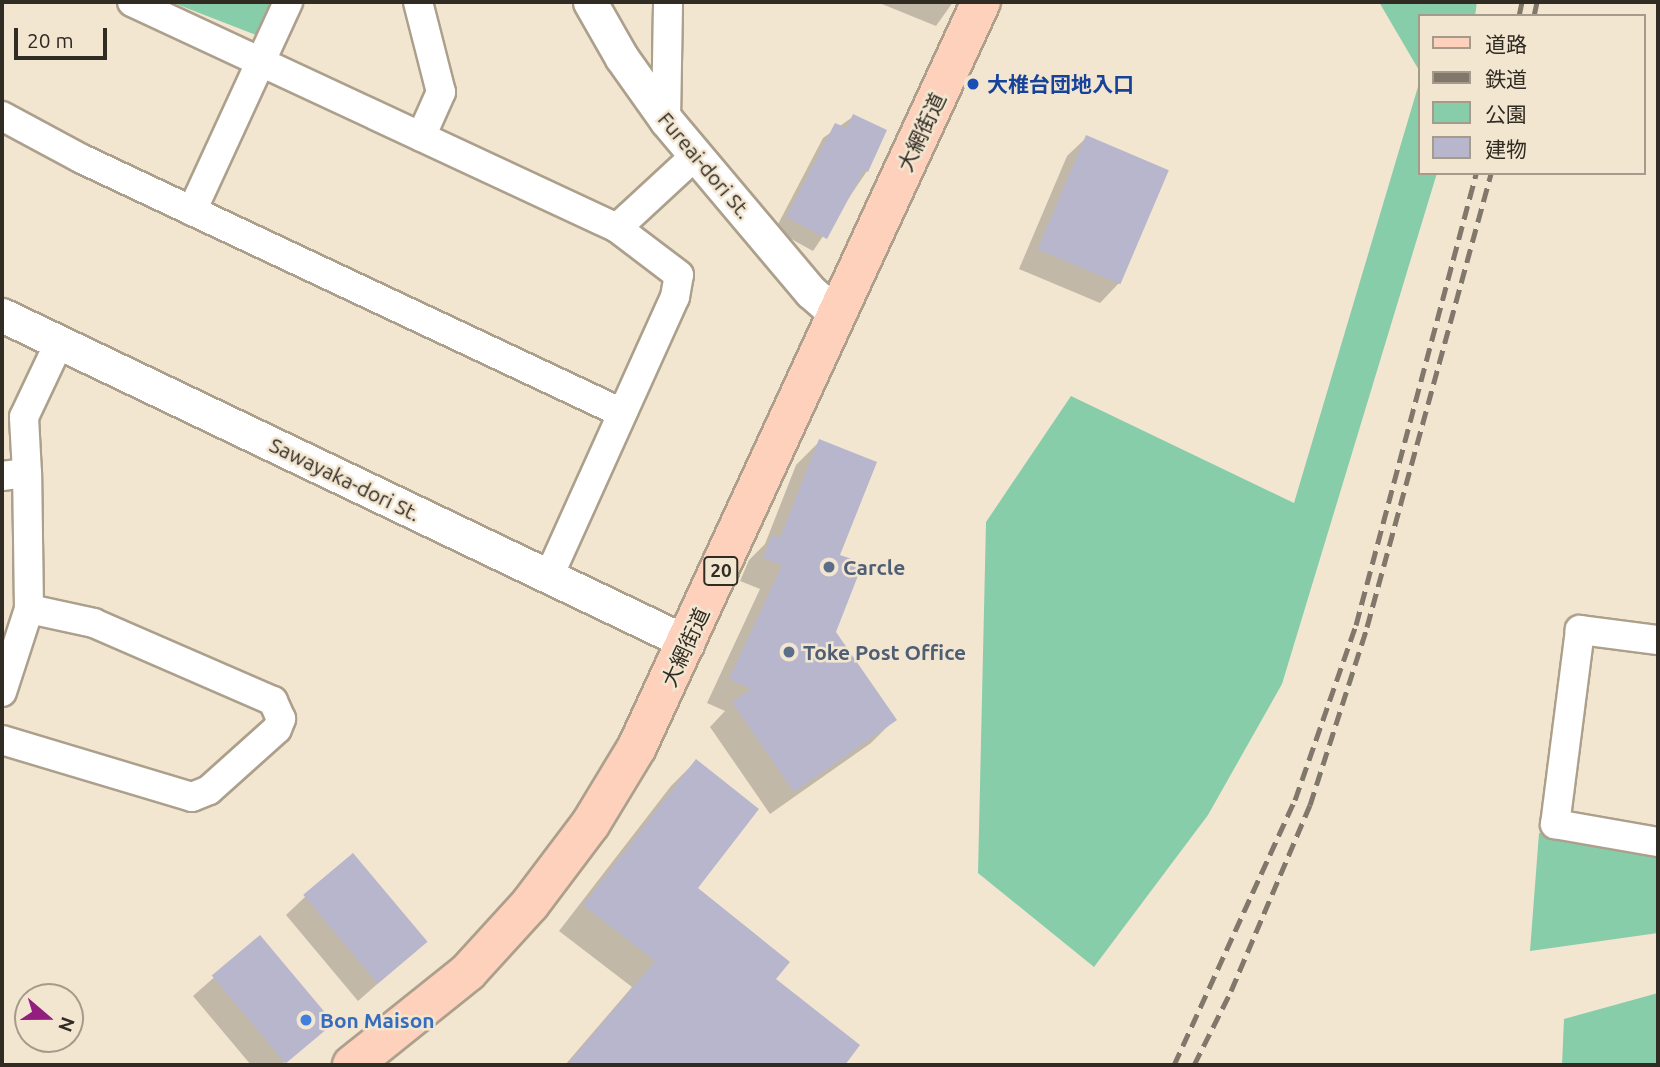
<!DOCTYPE html>
<html>
<head>
<meta charset="utf-8">
<style>
  body { margin:0 }
  #map { position:relative; width:1660px; height:1067px; overflow:hidden; background:#f3e6d1; font-family:Ubuntu,"Noto Sans JP",sans-serif }
  div>[style] { position:absolute }
  .green>* { inset:0; background:#87cdaa }
  .shadow>* { inset:0; background:#0003 }
  .building>* { inset:0; background:#b7b6cc; transform-origin:0 0 }
  .roads { filter:drop-shadow(2px 0 #aca08c) drop-shadow(-2px 0 #aca08c) drop-shadow(0 2px #aca08c) drop-shadow(0 -2px #aca08c) }
  .minor>* { height:28px; margin:-14px; padding:0 14px; transform-origin:14px; border-radius:14px; background:#fff }
  .tertiary>* { height:33px; margin:-16.5px; padding:0 16.5px; transform-origin:16.5px; border-radius:16.5px; background:#fff }
  .primary>* { height:38px; margin:-19px; padding:0 19px; transform-origin:19px; border-radius:19px; background:#fdd1bb }
  .rail>* { height:5px; margin-top:-2.5px; transform-origin:0; background:repeating-linear-gradient(90deg,#81786b 0 14px,transparent 0 21px) }
  .dots>* { width:19px; height:19px; translate:-50% -50%; box-sizing:border-box; border:4px solid #f3e6d1; border-radius:50% }
  span { translate:-50% -50%; white-space:nowrap; text-align:center; line-height:1.15; -webkit-text-stroke:5px #f3e6d1; paint-order:stroke }
  .shield-label span { padding:2px 5px; background:#f3e6d1; border:2px solid; border-radius:5px; -webkit-text-stroke-width:0 }
  .shield-label { font-size:19px; color:#302b23; font-weight:700 }
  .transit-label { font-size:21px; color:#164399; font-weight:700 }
  .left { translate:0 -50%; text-align:left }
  .street-label { font-size:21px; color:#302b23 }
  .service-label { font-size:21px; color:#4e5e75; font-weight:700 }
  .shop-label { font-size:21px; color:#366cbe; font-weight:700 }
  .frame { position:absolute; inset:0; border:4px solid #302b23; pointer-events:none }
  .legend { position:absolute; left:1418px; top:14px; width:228px; height:161px; box-sizing:border-box; background:#f3e6d1; border:2px solid #a59b8b; margin:0; padding:9px 12px; list-style:none; font-size:21px; color:#302b23 }
  .legend li { display:flex; align-items:center; gap:14px; height:35px }
  .legend b { width:35px; border:2px solid #a59b8b }
  .north { position:absolute; left:14px; top:983px; width:70px; height:70px; box-sizing:border-box; background:#f3e6d1; border:2px solid #a59b8b; border-radius:50%; rotate:110deg; font-size:19px; font-weight:700; line-height:28px; text-align:center; color:#302b23 }
  .north::after { content:''; display:block; margin:auto; width:24px; height:32px; background:#921e7d; clip-path:polygon(50% 0,100% 100%,50% 72%,0 100%) }
  .scale { position:absolute; left:14px; top:28px; width:93px; height:32px; box-sizing:border-box; border:4px solid #302b23; border-top:0; padding-left:9px; font-size:21px; line-height:24px; white-space:nowrap; color:#302b23; -webkit-text-stroke:5px #f3e6d1; paint-order:stroke }
</style>
</head>
<body>
<div id="map">
  <div class="green">
    <i style="clip-path:polygon(171px 2px,280px 2px,264px 38px)"></i>
    <i style="clip-path:polygon(1379px 2px,1477px 2px,1475px 16px,1420px 16px,1420px 72px)"></i>
    <i style="clip-path:polygon(1420px 80px,1420px 173px,1437px 173px,1282px 684px,1208px 815px,1094px 967px,978px 873px,986px 522px,1071px 396px,1294px 503px)"></i>
    <i style="clip-path:polygon(1539px 833px,1658px 850px,1658px 933px,1530px 951px)"></i>
    <i style="clip-path:polygon(1658px 993px,1658px 1065px,1562px 1065px,1564px 1019px)"></i>
  </div>
  <div class="shadow">
    <i style="clip-path:polygon(877px 2px,953px 2px,936px 26px)"></i>
    <i style="clip-path:polygon(854px 116px,885px 131px,867px 171px,813px 251px,775px 230px,823px 138px)"></i>
    <i style="clip-path:polygon(1087px 137px,1167px 171px,1119px 283px,1100px 303px,1019px 269px,1067px 156px)"></i>
    <i style="clip-path:polygon(819px 442px,838px 556px,834px 632px,894px 720px,871px 743px,770px 814px,710px 727px,725px 711px,707px 703px,760px 589px,740px 581px,749px 560px,765px 544px,796px 465px)"></i>
    <i style="clip-path:polygon(696px 761px,695px 888px,774px 980px,858px 1045px,842px 1065px,794px 1065px,800px 1047px,784px 1065px,565px 1065px,632px 987px,559px 931px,671px 786px)"></i>
    <i style="clip-path:polygon(306px 896px,425px 942px,358px 1001px,286px 915px)"></i>
    <i style="clip-path:polygon(260px 937px,332px 1023px,281px 1065px,251px 1065px,193px 996px)"></i>
  </div>
  <div class="building">
    <i style="clip-path:polygon(853px 114px,887px 130px,868px 172px,864px 170px,827px 239px,786px 217px,835px 123px,847px 128px)"></i>
    <i style="left:1086px;top:135px;width:90px;height:124px;rotate:23deg"></i>
    <i style="clip-path:polygon(819px 439px,877px 462px,840px 555px,863px 563px,836px 632px,897px 720px,794px 792px,732px 702px,751px 689px,729px 679px,782px 565px,763px 558px,772px 535px,780px 538px)"></i>
    <i style="clip-path:polygon(696px 759px,759px 809px,698px 888px,790px 962px,776px 979px,860px 1045px,845px 1065px,567px 1065px,655px 961px,583px 905px)"></i>
    <i style="left:353px;top:853px;width:116px;height:65px;rotate:50deg"></i>
    <i style="left:260px;top:935px;width:115px;height:63px;rotate:50deg"></i>
  </div>
  <div class="roads">
    <div class="minor">
      <i style="left:132px;top:2px;width:535px;rotate:24.98deg"></i>
      <i style="left:617px;top:228px;width:109px;rotate:-42.8deg"></i>
      <i style="left:418px;top:2px;width:93px;rotate:75.7deg"></i>
      <i style="left:441px;top:92px;width:49px;rotate:114deg"></i>
      <i style="left:2px;top:116px;width:91px;rotate:28.3deg"></i>
      <i style="left:82px;top:159px;width:597px;rotate:25.19deg"></i>
      <i style="left:666px;top:120px;width:118px;rotate:-89deg"></i>
      <i style="left:192px;top:211px;width:230px;rotate:-65.3deg"></i>
      <i style="left:2px;top:476px;width:25px;rotate:-7deg"></i>
      <i style="left:27px;top:473px;width:56px;rotate:-93.1deg"></i>
      <i style="left:24px;top:417px;width:82px;rotate:-64.7deg"></i>
      <i style="left:549px;top:576px;width:306px;rotate:-65.7deg"></i>
      <i style="left:675px;top:297px;width:22px;rotate:-80deg"></i>
      <i style="left:679px;top:275px;width:78px;rotate:-142.8deg"></i>
      <i style="left:1658px;top:640px;width:79px;rotate:-172.7deg"></i>
      <i style="left:1580px;top:630px;width:196px;rotate:97.3deg"></i>
      <i style="left:1555px;top:824px;width:105px;rotate:9.9deg"></i>
      <i style="left:2px;top:692px;width:87px;rotate:-72deg"></i>
      <i style="left:29px;top:609px;width:136px;rotate:-90.8deg"></i>
      <i style="left:2px;top:740px;width:198px;rotate:16.7deg"></i>
      <i style="left:192px;top:797px;width:18px;rotate:-22deg"></i>
      <i style="left:209px;top:790px;width:91px;rotate:-41.9deg"></i>
      <i style="left:277px;top:729px;width:11px;rotate:-68deg"></i>
      <i style="left:281px;top:719px;width:20px;rotate:-114deg"></i>
      <i style="left:273px;top:701px;width:195px;rotate:-156.5deg"></i>
      <i style="left:94px;top:623px;width:66px;rotate:-167.8deg"></i>
    </div>
    <div class="tertiary">
      <i style="left:590px;top:2px;width:64px;rotate:60.3deg"></i>
      <i style="left:622px;top:58px;width:76px;rotate:54.6deg"></i>
      <i style="left:666px;top:120px;width:225px;rotate:49.9deg"></i>
      <i style="left:811px;top:292px;width:35px;rotate:41deg"></i>
      <i style="left:2px;top:315px;width:760px;rotate:25.55deg"></i>
    </div>
    <div class="primary">
      <i style="left:352px;top:1065px;width:149px;rotate:-38.7deg"></i>
      <i style="left:468px;top:972px;width:92px;rotate:-47.6deg"></i>
      <i style="left:530px;top:904px;width:101px;rotate:-53deg"></i>
      <i style="left:591px;top:823px;width:89px;rotate:-58.8deg"></i>
      <i style="left:637px;top:747px;width:821px;rotate:-65.22deg"></i>
    </div>
  </div>
  <div class="rail">
    <i style="left:1519px;top:16px;width:14px;rotate:-78deg"></i>
    <i style="left:1534px;top:16px;width:14px;rotate:-78deg"></i>
    <i style="left:1174px;top:1065px;width:291px;rotate:-65.5deg"></i>
    <i style="left:1295px;top:800px;width:185px;rotate:-70.8deg"></i>
    <i style="left:1356px;top:625px;width:468px;rotate:-75.1deg"></i>
    <i style="left:1194px;top:1065px;width:83px;rotate:-63.4deg"></i>
    <i style="left:1231px;top:991px;width:202px;rotate:-67deg"></i>
    <i style="left:1310px;top:805px;width:187px;rotate:-72.2deg"></i>
    <i style="left:1367px;top:627px;width:471px;rotate:-74.7deg"></i>
  </div>
  <div class="dots">
    <i style="left:973px;top:84px;background:#1a4fb4"></i>
    <i style="left:829px;top:567px;background:#5c6f8a"></i>
    <i style="left:789px;top:652px;background:#5c6f8a"></i>
    <i style="left:306px;top:1020px;background:#3f7fe0"></i>
  </div>
  <div class="shield-label">
    <span style="left:721px;top:571px">20</span>
  </div>
  <div class="transit-label">
    <span class="left" style="left:987px;top:84px">大椎台団地入口</span>
  </div>
  <div class="street-label">
    <span style="left:921px;top:132px;rotate:-65deg">大網街道</span>
    <span style="left:705px;top:165px;rotate:50deg">Fureai-dori St.</span>
    <span style="left:345px;top:479px;rotate:26deg">Sawayaka-dori St.</span>
    <span style="left:685px;top:647px;rotate:-65deg">大網街道</span>
  </div>
  <div class="service-label">
    <span class="left" style="left:843px;top:567px">Carcle</span>
    <span class="left" style="left:803px;top:652px">Toke Post Office</span>
  </div>
  <div class="shop-label">
    <span class="left" style="left:320px;top:1020px">Bon Maison</span>
  </div>
  <div class="frame"></div>
  <ul class="legend">
  <li><b style="height:9px;background:#fdd1bb"></b>道路</li>
  <li><b style="height:9px;background:#81786b"></b>鉄道</li>
  <li><b style="height:19px;background:#87cdaa"></b>公園</li>
  <li><b style="height:19px;background:#b7b6cc"></b>建物</li>
  </ul>
  <div class="north">N</div>
  <div class="scale">20 m</div>
</div>
</body>
</html>
